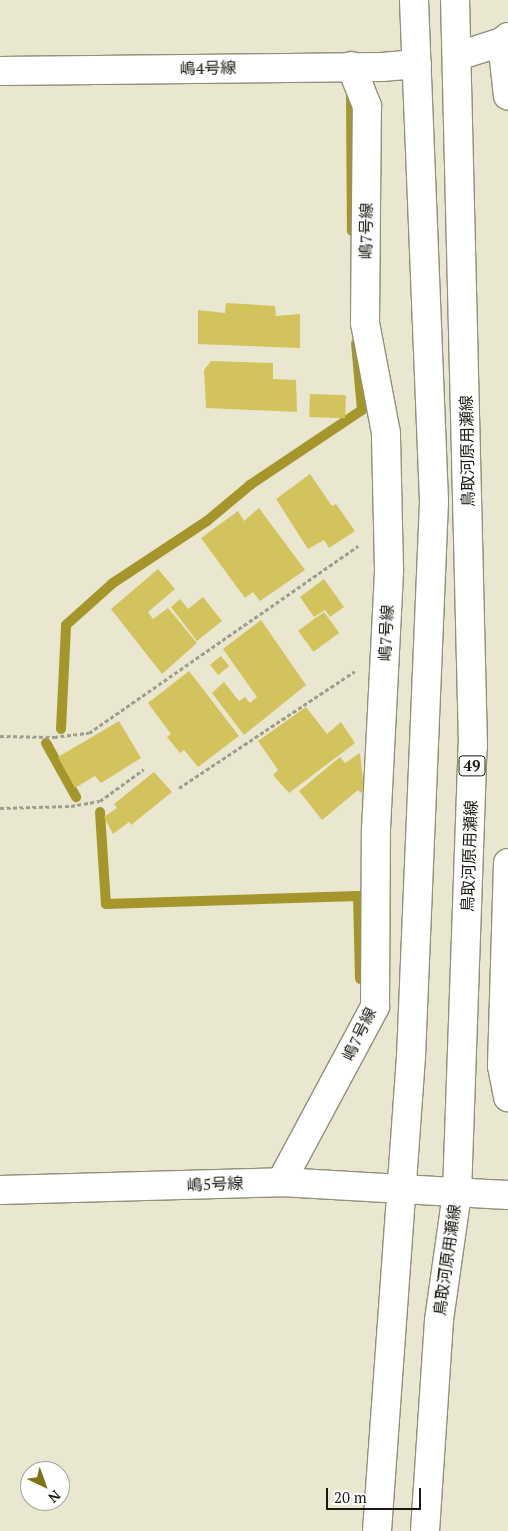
<!DOCTYPE html>
<html>
<head>
<meta charset="utf-8">
<style>
  body { margin:0 }
  #map { position:relative; width:508px; height:1531px; overflow:hidden; background:#eae7d1; font-family:"PT Serif","Noto Sans JP",serif }
  div>[style] { position:absolute }
  .stream>* { height:10px; margin:-5px; padding:0 5px; transform-origin:5px; border-radius:5px; background:#a5962b }
  .building>* { inset:0; background:#d2c35d; transform-origin:0 0 }
  .path>* { height:3px; margin-top:-1.5px; transform-origin:0; background:repeating-linear-gradient(90deg,#9f9d8c 0 4px,transparent 0 6.5px) }
  .roads { filter:drop-shadow(1px 0 #918f7a) drop-shadow(-1px 0 #918f7a) drop-shadow(0 1px #918f7a) drop-shadow(0 -1px #918f7a) }
  .minor>* { height:28px; margin:-14px; padding:0 14px; transform-origin:14px; border-radius:14px; background:#fff }
  .primary>* { height:28px; margin:-14px; padding:0 14px; transform-origin:14px; border-radius:14px; background:#fff }
  span { translate:-50% -50%; white-space:nowrap; text-align:center; line-height:1.15; -webkit-text-stroke:4px #fff; paint-order:stroke }
  .shield-label span { padding:1px 4px; background:#fff; border:1px solid; border-radius:4px; -webkit-text-stroke-width:0 }
  .shield-label { font-size:15px; color:#1a1911; font-weight:700 }
  .street-label { font-size:16px; color:#1a1911 }
  .north { position:absolute; left:20px; top:1461px; width:50px; height:50px; box-sizing:border-box; background:#fff; border:1px solid #a3a3a0; border-radius:50%; rotate:138deg; font-size:14px; font-weight:700; line-height:20px; text-align:center; color:#1a1911 }
  .north::after { content:''; display:block; margin:auto; width:18px; height:22px; background:#7e7212; clip-path:polygon(50% 0,100% 100%,50% 72%,0 100%) }
  .scale { position:absolute; left:326px; top:1488px; width:95px; height:22px; box-sizing:border-box; border:2px solid #1a1911; border-top:0; padding-left:6px; font-size:15px; line-height:18px; white-space:nowrap; color:#1a1911; -webkit-text-stroke:4px #fff; paint-order:stroke }
</style>
</head>
<body>
<div id="map">
  <div class="stream">
    <i style="left:351px;top:97px;width:134px;rotate:89.6deg"></i>
    <i style="left:61px;top:729px;width:104px;rotate:-87.2deg"></i>
    <i style="left:66px;top:625px;width:63px;rotate:-41.8deg"></i>
    <i style="left:113px;top:583px;width:113px;rotate:-33.4deg"></i>
    <i style="left:207px;top:521px;width:56px;rotate:-39.9deg"></i>
    <i style="left:250px;top:485px;width:135px;rotate:-33.8deg"></i>
    <i style="left:362px;top:410px;width:67px;rotate:-95.1deg"></i>
    <i style="left:46px;top:743px;width:62px;rotate:60.9deg"></i>
    <i style="left:100px;top:812px;width:92px;rotate:86.3deg"></i>
    <i style="left:106px;top:904px;width:252px;rotate:-1.8deg"></i>
    <i style="left:358px;top:896px;width:83px;rotate:88.6deg"></i>
  </div>
  <div class="building">
    <i style="clip-path:polygon(226px 303px,275px 306px,276px 316px,300px 314px,300px 348px,198px 344px,198px 310px,225px 313px)"></i>
    <i style="clip-path:polygon(211px 361px,273px 363px,273px 379px,296px 380px,297px 412px,206px 408px,204px 370px)"></i>
    <i style="left:310px;top:394px;width:36px;height:23px;rotate:2deg"></i>
    <i style="clip-path:polygon(310px 474px,332px 506px,336px 504px,355px 531px,329px 548px,324px 540px,308px 549px,276px 499px)"></i>
    <i style="clip-path:polygon(259px 508px,305px 570px,260px 601px,253px 592px,245px 598px,201px 538px,238px 511px,244px 521px)"></i>
    <i style="clip-path:polygon(158px 569px,175px 589px,148px 612px,153px 619px,168px 608px,197px 643px,162px 674px,111px 609px)"></i>
    <i style="clip-path:polygon(324px 579px,344px 607px,330px 617px,325px 610px,314px 617px,300px 597px)"></i>
    <i style="clip-path:polygon(203px 597px,222px 621px,197px 641px,171px 607px,180px 599px,188px 609px)"></i>
    <i style="left:324px;top:612px;width:26px;height:32px;rotate:54deg"></i>
    <i style="clip-path:polygon(261px 620px,306px 685px,244px 735px,212px 693px,224px 682px,239px 701px,245px 697px,250px 703px,257px 697px,223px 649px)"></i>
    <i style="left:221px;top:656px;width:13px;height:14px;rotate:51deg"></i>
    <i style="clip-path:polygon(189px 671px,239px 736px,198px 767px,184px 750px,180px 753px,167px 737px,171px 734px,148px 703px)"></i>
    <i style="clip-path:polygon(306px 707px,327px 734px,341px 722px,355px 743px,289px 793px,273px 775px,278px 770px,258px 741px)"></i>
    <i style="clip-path:polygon(119px 721px,141px 758px,101px 783px,95px 776px,75px 788px,58px 757px)"></i>
    <i style="clip-path:polygon(360px 753px,364px 790px,361px 793px,358px 790px,322px 820px,299px 791px,340px 757px,345px 763px)"></i>
    <i style="clip-path:polygon(154px 772px,172px 792px,131px 825px,129px 822px,113px 834px,104px 817px,117px 808px,114px 804px)"></i>
  </div>
  <div class="path">
    <i style="left:0;top:736px;width:54px;rotate:1.1deg"></i>
    <i style="left:54px;top:737px;width:35px;rotate:-7deg"></i>
    <i style="left:89px;top:733px;width:328px;rotate:-34.8deg"></i>
    <i style="left:179px;top:788px;width:211px;rotate:-33.6deg"></i>
    <i style="left:0;top:808px;width:71px;rotate:-1.6deg"></i>
    <i style="left:71px;top:806px;width:29px;rotate:-10deg"></i>
    <i style="left:100px;top:801px;width:54px;rotate:-36deg"></i>
  </div>
  <div class="roads">
    <div class="minor">
      <i style="left:508px;top:37px;width:8px;rotate:140deg"></i>
      <i style="left:502px;top:42px;width:54px;rotate:83.7deg"></i>
      <i style="left:458px;top:56px;width:46px;rotate:-17.7deg"></i>
      <i style="left:0;top:71px;width:382px;rotate:-0.6deg"></i>
      <i style="left:382px;top:67px;width:35px;rotate:-5deg"></i>
      <i style="left:508px;top:863px;width:203px;rotate:91.7deg"></i>
      <i style="left:502px;top:1066px;width:32px;rotate:79deg"></i>
      <i style="left:281px;top:1182px;width:199px;rotate:-61.8deg"></i>
      <i style="left:375px;top:1007px;width:178px;rotate:-89.7deg"></i>
      <i style="left:376px;top:829px;width:260px;rotate:-87.1deg"></i>
      <i style="left:389px;top:569px;width:136px;rotate:-91.3deg"></i>
      <i style="left:386px;top:433px;width:112px;rotate:-100.8deg"></i>
      <i style="left:365px;top:323px;width:217px;rotate:-89.5deg"></i>
      <i style="left:367px;top:106px;width:43px;rotate:-111.8deg"></i>
      <i style="left:0;top:1190px;width:281px;rotate:-1.6deg"></i>
      <i style="left:281px;top:1182px;width:227px;rotate:3.3deg"></i>
    </div>
    <div class="primary">
      <i style="left:377px;top:1531px;width:475px;rotate:-85.9deg"></i>
      <i style="left:411px;top:1057px;width:556px;rotate:-87.63deg"></i>
      <i style="left:434px;top:501px;width:501px;rotate:-92.29deg"></i>
      <i style="left:425px;top:1531px;width:211px;rotate:-86.2deg"></i>
      <i style="left:439px;top:1320px;width:128px;rotate:-81.9deg"></i>
      <i style="left:457px;top:1193px;width:447px;rotate:-88deg"></i>
      <i style="left:473px;top:746px;width:746px;rotate:-91.38deg"></i>
    </div>
  </div>
  <div class="shield-label">
    <span style="left:472px;top:766px">49</span>
  </div>
  <div class="street-label">
    <span style="left:208px;top:68px;rotate:-1deg">嶋4号線</span>
    <span style="left:366px;top:231px;rotate:-89deg">嶋7号線</span>
    <span style="left:467px;top:451px;rotate:-91deg">鳥取河原用瀬線</span>
    <span style="left:386px;top:633px;rotate:-87deg">嶋7号線</span>
    <span style="left:469px;top:856px;rotate:-88deg">鳥取河原用瀬線</span>
    <span style="left:359px;top:1034px;rotate:-64deg">嶋7号線</span>
    <span style="left:215px;top:1184px;rotate:-2deg">嶋5号線</span>
    <span style="left:447px;top:1260px;rotate:-82deg">鳥取河原用瀬線</span>
  </div>
  <div class="north">N</div>
  <div class="scale">20 m</div>
</div>
</body>
</html>
